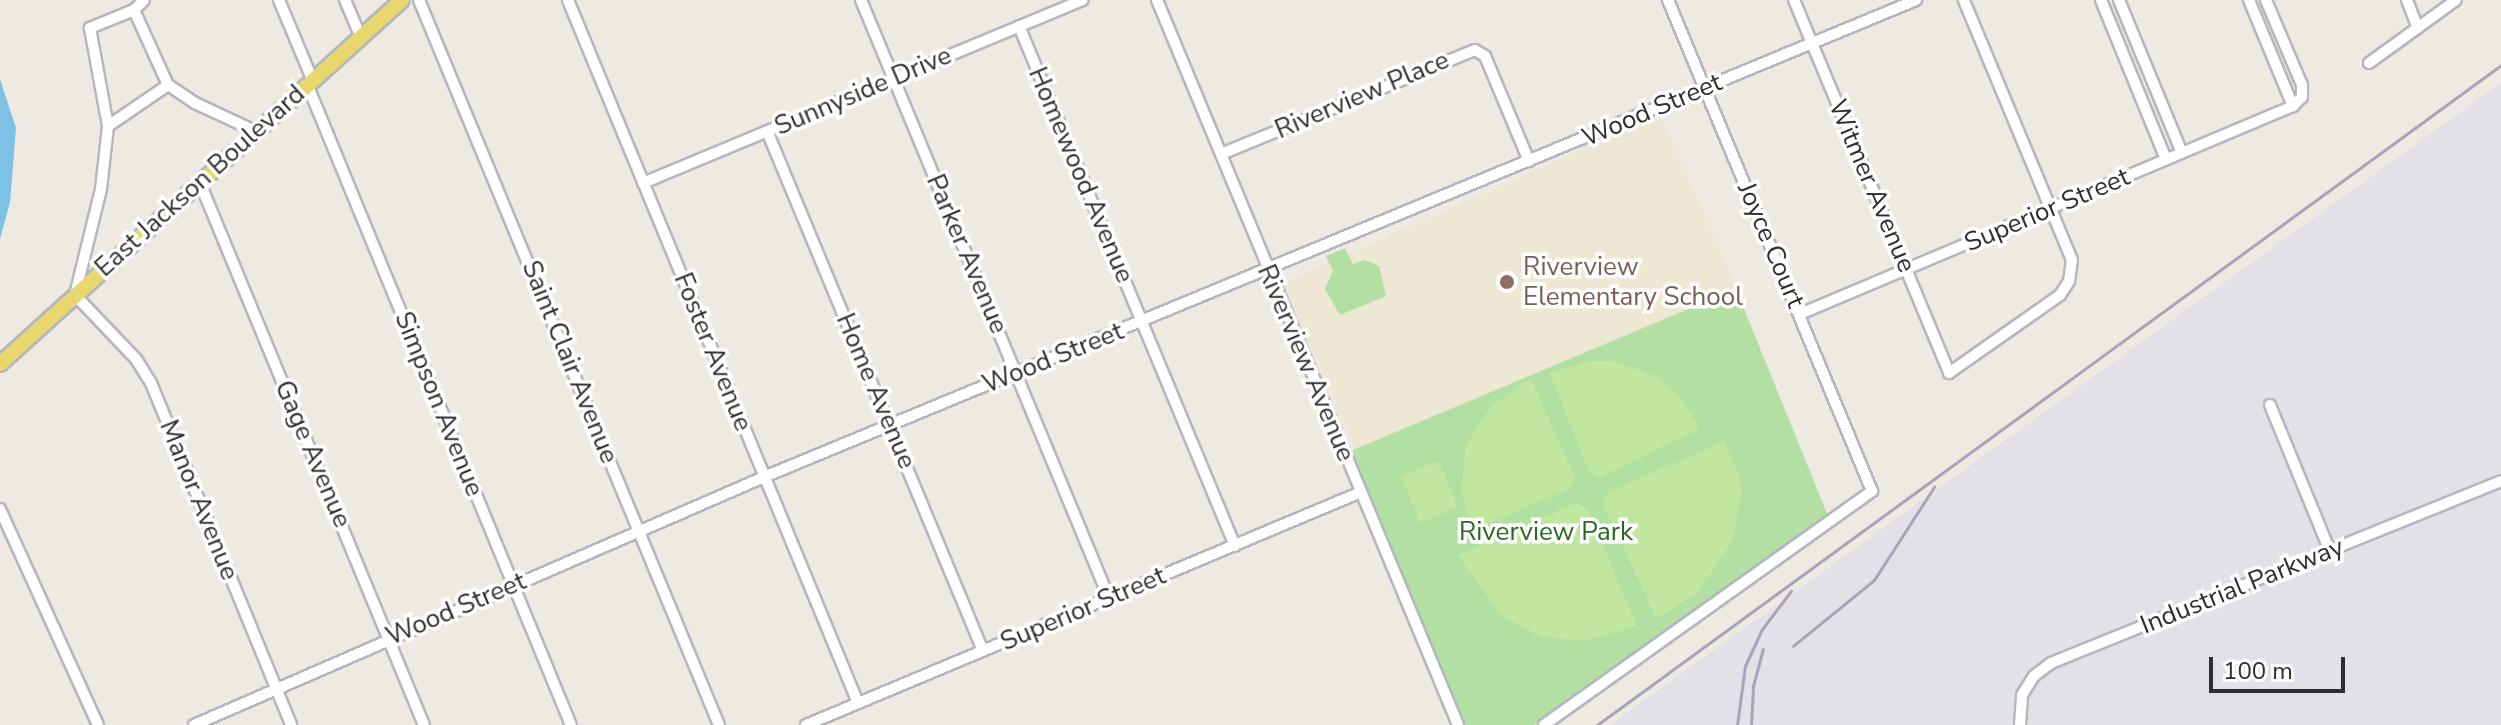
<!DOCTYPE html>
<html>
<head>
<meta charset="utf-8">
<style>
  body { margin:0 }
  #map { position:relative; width:2501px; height:725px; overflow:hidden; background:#eeeae2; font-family:"Nunito Sans",sans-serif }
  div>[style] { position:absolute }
  .industrial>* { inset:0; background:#e3e1e7 }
  .education>* { inset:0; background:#eee7d3; transform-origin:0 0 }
  .green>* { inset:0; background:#b2e0a3 }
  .pitch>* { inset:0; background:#c1e69f; transform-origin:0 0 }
  .water>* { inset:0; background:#7dc1e7 }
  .roads { filter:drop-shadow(2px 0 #b5b6c0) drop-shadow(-2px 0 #b5b6c0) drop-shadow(0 2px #b5b6c0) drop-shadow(0 -2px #b5b6c0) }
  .minor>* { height:10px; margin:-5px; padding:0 5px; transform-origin:5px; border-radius:5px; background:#fff }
  .major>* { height:14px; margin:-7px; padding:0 7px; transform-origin:7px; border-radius:7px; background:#e8d76d }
  .rail>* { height:3px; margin:-1.5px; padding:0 1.5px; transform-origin:1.5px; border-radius:1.5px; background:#a4a5b6 }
  .dots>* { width:22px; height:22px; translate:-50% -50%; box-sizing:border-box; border:4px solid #fff; border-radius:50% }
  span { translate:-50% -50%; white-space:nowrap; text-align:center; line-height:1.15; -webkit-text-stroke:7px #fff; paint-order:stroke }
  .street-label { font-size:26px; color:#2e2e2e }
  .education-label { font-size:26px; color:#785e54 }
  .left { translate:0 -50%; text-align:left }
  .park-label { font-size:26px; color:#296721 }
  .scale { position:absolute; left:2209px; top:657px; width:136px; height:36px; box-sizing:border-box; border:4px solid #2e2e2e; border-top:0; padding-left:10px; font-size:24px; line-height:28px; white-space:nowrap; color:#2e2e2e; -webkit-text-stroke:6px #fff; paint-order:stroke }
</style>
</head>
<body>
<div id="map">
  <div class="industrial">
    <i style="clip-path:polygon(2501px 83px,2501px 725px,1610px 725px)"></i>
  </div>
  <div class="education">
    <i style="left:1660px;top:115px;width:190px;height:413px;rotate:66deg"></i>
  </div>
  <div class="green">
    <i style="clip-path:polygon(1345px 248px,1353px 264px,1364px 260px,1379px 266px,1386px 296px,1340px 315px,1325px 289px,1333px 271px,1326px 256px)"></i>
    <i style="clip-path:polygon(1736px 289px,1828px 516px,1534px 725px,1463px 725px,1348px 452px)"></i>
  </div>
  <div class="pitch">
    <i style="clip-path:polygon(1590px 361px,1614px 361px,1658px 377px,1682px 400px,1700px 429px,1600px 477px,1589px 471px,1550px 373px)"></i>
    <i style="clip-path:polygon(1531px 379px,1575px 478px,1569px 489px,1472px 530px,1461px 489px,1466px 446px,1491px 406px)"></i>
    <i style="clip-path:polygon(1724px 442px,1739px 474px,1741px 493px,1733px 539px,1698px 593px,1656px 618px,1603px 504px,1609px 491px)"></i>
    <i style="left:1439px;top:461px;width:50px;height:41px;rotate:68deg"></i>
    <i style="clip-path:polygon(1576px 503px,1588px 510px,1637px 626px,1583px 641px,1539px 636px,1501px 615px,1458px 555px)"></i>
  </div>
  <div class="water">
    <i style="clip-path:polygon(0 79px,16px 128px,10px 202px,0 239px)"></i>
  </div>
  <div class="roads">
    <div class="minor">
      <i style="left:279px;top:0;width:86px;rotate:67.3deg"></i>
      <i style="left:345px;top:0;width:39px;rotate:67deg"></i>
      <i style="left:419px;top:0;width:785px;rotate:67.52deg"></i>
      <i style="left:568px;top:0;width:760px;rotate:67.58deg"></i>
      <i style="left:861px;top:0;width:647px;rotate:67.48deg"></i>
      <i style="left:1157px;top:0;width:785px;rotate:67.45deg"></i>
      <i style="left:1794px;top:0;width:404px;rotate:67.4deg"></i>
      <i style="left:1949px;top:373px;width:136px;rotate:-35.1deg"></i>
      <i style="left:2060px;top:295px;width:17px;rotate:-57deg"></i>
      <i style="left:2069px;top:281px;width:21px;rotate:-82deg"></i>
      <i style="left:2072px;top:260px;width:282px;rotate:-112.6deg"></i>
      <i style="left:2101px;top:0;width:172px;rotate:67.8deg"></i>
      <i style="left:2119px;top:0;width:165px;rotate:67.6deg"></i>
      <i style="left:2249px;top:0;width:115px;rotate:67.5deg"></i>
      <i style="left:2407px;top:0;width:30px;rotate:69deg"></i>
      <i style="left:134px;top:10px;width:14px;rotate:-45deg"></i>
      <i style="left:1019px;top:26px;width:563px;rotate:67.44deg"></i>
      <i style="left:2369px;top:63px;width:107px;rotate:-35.9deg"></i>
      <i style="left:307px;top:84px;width:693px;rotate:67.62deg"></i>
      <i style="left:108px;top:126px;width:73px;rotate:-34.3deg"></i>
      <i style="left:255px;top:131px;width:66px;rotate:-155deg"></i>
      <i style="left:195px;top:103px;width:32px;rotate:-146deg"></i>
      <i style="left:168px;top:85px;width:82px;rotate:-114.4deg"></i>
      <i style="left:134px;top:10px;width:48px;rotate:157.8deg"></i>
      <i style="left:90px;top:28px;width:100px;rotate:79.6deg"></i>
      <i style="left:108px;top:126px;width:63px;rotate:96.3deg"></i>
      <i style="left:101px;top:189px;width:109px;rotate:103.8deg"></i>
      <i style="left:75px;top:295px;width:88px;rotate:46.4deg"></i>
      <i style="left:136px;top:359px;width:28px;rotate:58deg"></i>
      <i style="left:151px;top:383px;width:370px;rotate:67.7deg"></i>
      <i style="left:767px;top:131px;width:563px;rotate:67.44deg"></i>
      <i style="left:1221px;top:154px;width:274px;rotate:-22.3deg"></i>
      <i style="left:1475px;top:50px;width:12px;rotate:31deg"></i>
      <i style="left:1485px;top:56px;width:114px;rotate:67.3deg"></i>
      <i style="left:200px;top:183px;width:586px;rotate:67.55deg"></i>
      <i style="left:643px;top:183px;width:476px;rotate:-22.6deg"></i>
      <i style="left:1800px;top:314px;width:535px;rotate:-22.88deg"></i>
      <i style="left:2293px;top:106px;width:13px;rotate:-45deg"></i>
      <i style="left:2302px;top:97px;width:12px;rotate:-90deg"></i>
      <i style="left:2302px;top:85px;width:92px;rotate:-113deg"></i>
      <i style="left:2270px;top:405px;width:158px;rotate:67.7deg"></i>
      <i style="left:0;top:509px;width:237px;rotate:65.6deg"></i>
      <i style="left:194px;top:725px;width:622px;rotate:-23.51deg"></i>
      <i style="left:764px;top:477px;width:1247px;rotate:-22.49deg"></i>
      <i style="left:806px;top:725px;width:602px;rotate:-22.77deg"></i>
      <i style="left:1544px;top:725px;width:403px;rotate:-35.5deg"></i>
      <i style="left:1872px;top:491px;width:532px;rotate:-112.56deg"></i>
      <i style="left:2020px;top:725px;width:30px;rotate:-86deg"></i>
      <i style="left:2022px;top:695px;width:22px;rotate:-58deg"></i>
      <i style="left:2034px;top:676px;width:21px;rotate:-37deg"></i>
      <i style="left:2051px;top:663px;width:485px;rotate:-22deg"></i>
    </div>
    <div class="major">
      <i style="left:0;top:364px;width:542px;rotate:-42.16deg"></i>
    </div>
  </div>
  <div class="rail">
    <i style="left:1793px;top:646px;width:104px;rotate:-39.2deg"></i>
    <i style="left:1874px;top:580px;width:111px;rotate:-57.2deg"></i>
    <i style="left:1597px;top:725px;width:1119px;rotate:-36.13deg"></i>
    <i style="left:1737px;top:725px;width:60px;rotate:-82.3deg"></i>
    <i style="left:1745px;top:666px;width:41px;rotate:-65.3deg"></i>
    <i style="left:1762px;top:629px;width:48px;rotate:-52.7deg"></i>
    <i style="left:1751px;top:725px;width:39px;rotate:-87deg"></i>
    <i style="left:1753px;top:686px;width:38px;rotate:-75deg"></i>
  </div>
  <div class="dots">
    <i style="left:1507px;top:282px;background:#8d6e63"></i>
  </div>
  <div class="street-label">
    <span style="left:863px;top:91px;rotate:-23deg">Sunnyside Drive</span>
    <span style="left:1362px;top:95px;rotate:-23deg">Riverview Place</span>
    <span style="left:1652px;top:110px;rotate:-23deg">Wood Street</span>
    <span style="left:1081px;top:175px;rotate:67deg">Homewood Avenue</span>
    <span style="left:200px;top:181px;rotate:-42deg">East Jackson Boulevard</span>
    <span style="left:1872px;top:186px;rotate:67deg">Witmer Avenue</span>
    <span style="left:2047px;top:210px;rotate:-23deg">Superior Street</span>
    <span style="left:1771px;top:245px;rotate:67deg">Joyce Court</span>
    <span style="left:967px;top:254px;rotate:67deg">Parker Avenue</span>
    <span style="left:713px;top:352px;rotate:68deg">Foster Avenue</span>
    <span style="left:1053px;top:358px;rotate:-22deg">Wood Street</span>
    <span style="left:570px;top:362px;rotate:68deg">Saint Clair Avenue</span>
    <span style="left:1306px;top:363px;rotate:67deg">Riverview Avenue</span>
    <span style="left:876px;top:391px;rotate:67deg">Home Avenue</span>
    <span style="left:439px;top:404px;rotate:68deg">Simpson Avenue</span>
    <span style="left:313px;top:454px;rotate:67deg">Gage Avenue</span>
    <span style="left:199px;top:500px;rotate:68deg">Manor Avenue</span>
    <span style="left:2242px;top:586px;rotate:-22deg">Industrial Parkway</span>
    <span style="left:456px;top:609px;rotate:-23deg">Wood Street</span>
    <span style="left:1083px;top:609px;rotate:-23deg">Superior Street</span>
  </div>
  <div class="education-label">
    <span class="left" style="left:1523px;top:282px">Riverview<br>Elementary School</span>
  </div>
  <div class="park-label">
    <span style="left:1546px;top:532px">Riverview Park</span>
  </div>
  <div class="scale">100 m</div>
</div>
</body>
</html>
